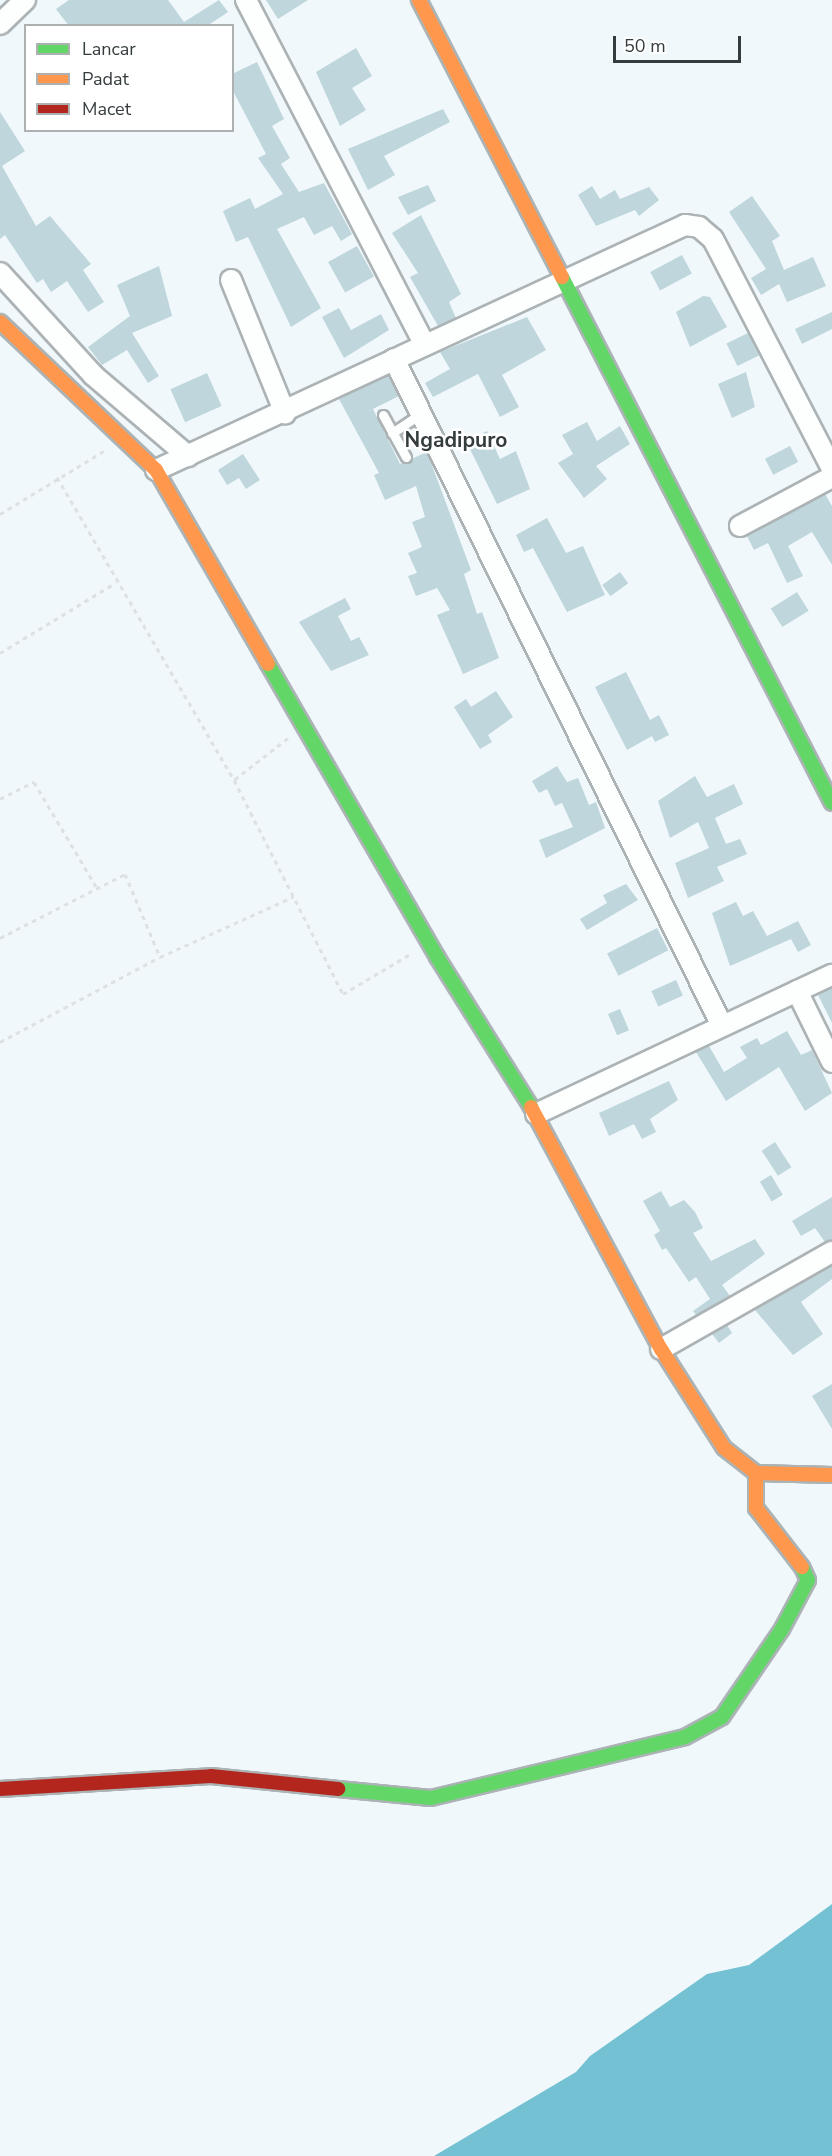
<!DOCTYPE html>
<html>
<head>
<meta charset="utf-8">
<style>
  body { margin:0 }
  #map { position:relative; width:832px; height:2156px; overflow:hidden; background:#f0f8fb; font-family:"Nunito Sans",sans-serif }
  div>[style] { position:absolute }
  .water>* { inset:0; background:#73c1d2 }
  .building>* { inset:0; background:#bed6dc; transform-origin:0 0 }
  .path>* { height:3px; margin-top:-1.5px; transform-origin:0; background:repeating-linear-gradient(90deg,#dee1e2 0 4.5px,transparent 0 9px) }
  .roads { filter:drop-shadow(2px 0 #acb3b5) drop-shadow(-2px 0 #acb3b5) drop-shadow(0 2px #acb3b5) drop-shadow(0 -2px #acb3b5) }
  .lane>* { height:9px; margin:-4.5px; padding:0 4.5px; transform-origin:4.5px; border-radius:4.5px; background:#fdfefe }
  .street>* { height:20px; margin:-10px; padding:0 10px; transform-origin:10px; border-radius:10px; background:#fdfefe }
  .fast>* { height:14px; margin:-7px; padding:0 7px; transform-origin:7px; border-radius:7px; background:#63d668 }
  .slow>* { height:14px; margin:-7px; padding:0 7px; transform-origin:7px; border-radius:7px; background:#ff974d }
  .jam>* { height:14px; margin:-7px; padding:0 7px; transform-origin:7px; border-radius:7px; background:#b3261e }
  span { translate:-50% -50%; white-space:nowrap; text-align:center; line-height:1.15; -webkit-text-stroke:5px #fff; paint-order:stroke }
  .quarter-label { font-size:21px; color:#353c3e; font-weight:700 }
  .legend { position:absolute; left:24px; top:24px; width:210px; height:108px; box-sizing:border-box; background:#fff; border:2px solid #aeb1b2; margin:0; padding:8px 10px; list-style:none; font-size:18px; color:#353c3e }
  .legend li { display:flex; align-items:center; gap:12px; height:30px }
  .legend b { width:30px; border:2px solid #aeb1b2 }
  .scale { position:absolute; left:613px; top:36px; width:128px; height:27px; box-sizing:border-box; border:3px solid #353c3e; border-top:0; padding-left:8px; font-size:18px; line-height:21px; white-space:nowrap; color:#353c3e; -webkit-text-stroke:4px #fff; paint-order:stroke }
</style>
</head>
<body>
<div id="map">
  <div class="water">
    <i style="clip-path:polygon(832px 1904px,832px 2156px,434px 2156px,576px 2072px,590px 2056px,707px 1974px,749px 1965px)"></i>
  </div>
  <div class="building">
    <i style="clip-path:polygon(69px 0,168px 0,184px 22px,219px 0,228px 12px,207px 26px,69px 26px,56px 9px)"></i>
    <i style="clip-path:polygon(266px 0,308px 0,278px 19px)"></i>
    <i style="clip-path:polygon(356px 48px,372px 76px,352px 88px,366px 110px,340px 126px,316px 72px)"></i>
    <i style="clip-path:polygon(257px 62px,284px 119px,272px 126px,290px 158px,281px 164px,299px 192px,324px 183px,352px 234px,341px 241px,332px 226px,314px 235px,304px 217px,277px 229px,321px 308px,291px 327px,248px 237px,236px 242px,223px 211px,250px 198px,255px 209px,283px 194px,258px 158px,266px 154px,232px 89px,232px 74px)"></i>
    <i style="clip-path:polygon(443px 109px,450px 122px,384px 156px,395px 175px,368px 190px,348px 149px)"></i>
    <i style="clip-path:polygon(0 112px,25px 151px,2px 166px,36px 226px,50px 216px,91px 264px,83px 270px,104px 302px,88px 312px,67px 281px,51px 292px,43px 279px,37px 283px,5px 235px,0 239px)"></i>
    <i style="clip-path:polygon(428px 185px,436px 201px,408px 215px,398px 197px)"></i>
    <i style="clip-path:polygon(592px 186px,600px 199px,615px 190px,620px 199px,649px 187px,659px 200px,639px 216px,635px 210px,596px 226px,578px 195px)"></i>
    <i style="clip-path:polygon(752px 196px,780px 236px,772px 241px,784px 270px,813px 257px,826px 286px,787px 302px,779px 284px,761px 295px,751px 278px,766px 269px,729px 212px)"></i>
    <i style="clip-path:polygon(421px 215px,461px 294px,449px 302px,456px 318px,438px 326px,410px 277px,418px 273px,392px 233px)"></i>
    <i style="left:357px;top:246px;width:35px;height:33px;rotate:61deg"></i>
    <i style="left:682px;top:255px;width:21px;height:36px;rotate:62deg"></i>
    <i style="clip-path:polygon(159px 266px,172px 316px,132px 333px,159px 376px,148px 383px,127px 350px,102px 365px,88px 347px,130px 316px,117px 285px)"></i>
    <i style="clip-path:polygon(703px 296px,710px 297px,727px 327px,690px 347px,676px 312px)"></i>
    <i style="clip-path:polygon(339px 308px,351px 330px,381px 314px,389px 330px,344px 358px,322px 317px)"></i>
    <i style="clip-path:polygon(832px 312px,832px 329px,802px 344px,795px 329px)"></i>
    <i style="clip-path:polygon(527px 317px,546px 350px,502px 375px,519px 407px,500px 417px,478px 374px,433px 397px,425px 383px,450px 369px,440px 352px)"></i>
    <i style="left:748px;top:333px;width:25px;height:24px;rotate:64deg"></i>
    <i style="clip-path:polygon(746px 372px,755px 407px,732px 418px,718px 384px)"></i>
    <i style="left:207px;top:373px;width:36px;height:40px;rotate:66deg"></i>
    <i style="clip-path:polygon(389px 375px,399px 396px,373px 409px,400px 464px,427px 452px,471px 570px,464px 574px,477px 614px,482px 612px,499px 658px,463px 674px,437px 615px,450px 610px,437px 588px,416px 596px,408px 576px,417px 573px,408px 553px,422px 547px,412px 522px,425px 517px,416px 486px,385px 500px,374px 475px,379px 473px,339px 399px)"></i>
    <i style="clip-path:polygon(587px 422px,597px 441px,620px 426px,630px 444px,596px 466px,607px 479px,584px 498px,558px 463px,573px 454px,562px 435px)"></i>
    <i style="clip-path:polygon(487px 431px,500px 459px,516px 451px,530px 489px,497px 504px,466px 441px)"></i>
    <i style="left:790px;top:446px;width:18px;height:28px;rotate:63deg"></i>
    <i style="clip-path:polygon(243px 454px,260px 480px,246px 489px,239px 478px,227px 485px,218px 470px)"></i>
    <i style="clip-path:polygon(825px 494px,832px 506px,832px 565px,812px 532px,788px 546px,803px 576px,787px 583px,768px 543px,754px 550px,747px 536px)"></i>
    <i style="clip-path:polygon(547px 518px,566px 553px,583px 546px,605px 595px,567px 612px,533px 548px,524px 552px,516px 535px)"></i>
    <i style="left:620px;top:572px;width:14px;height:22px;rotate:54deg"></i>
    <i style="left:797px;top:592px;width:22px;height:31px;rotate:58deg"></i>
    <i style="clip-path:polygon(345px 598px,351px 609px,338px 616px,351px 641px,359px 637px,369px 655px,331px 671px,299px 622px)"></i>
    <i style="clip-path:polygon(626px 672px,650px 720px,659px 715px,669px 735px,655px 742px,652px 736px,627px 750px,595px 687px)"></i>
    <i style="clip-path:polygon(496px 691px,513px 717px,488px 735px,492px 742px,480px 749px,454px 707px,466px 699px,471px 707px)"></i>
    <i style="clip-path:polygon(557px 766px,567px 782px,578px 778px,589px 805px,596px 802px,605px 828px,546px 858px,539px 840px,573px 827px,562px 803px,555px 806px,547px 789px,539px 793px,532px 781px)"></i>
    <i style="clip-path:polygon(695px 776px,707px 797px,734px 784px,743px 804px,715px 818px,726px 844px,740px 839px,747px 854px,717px 867px,724px 881px,688px 898px,675px 863px,709px 848px,698px 822px,670px 838px,658px 801px)"></i>
    <i style="clip-path:polygon(626px 884px,638px 900px,587px 930px,580px 919px,607px 903px,603px 895px)"></i>
    <i style="clip-path:polygon(736px 902px,743px 916px,753px 911px,767px 936px,798px 921px,811px 945px,798px 952px,791px 939px,730px 966px,712px 913px)"></i>
    <i style="left:657px;top:928px;width:25px;height:56px;rotate:63deg"></i>
    <i style="left:676px;top:980px;width:17px;height:27px;rotate:66deg"></i>
    <i style="clip-path:polygon(832px 988px,832px 1023px,818px 995px)"></i>
    <i style="left:620px;top:1009px;width:23px;height:13px;rotate:67deg"></i>
    <i style="clip-path:polygon(787px 1031px,801px 1055px,812px 1050px,832px 1093px,805px 1111px,779px 1067px,726px 1101px,696px 1052px,709px 1046px,724px 1072px,747px 1058px,740px 1047px,757px 1038px,761px 1045px)"></i>
    <i style="clip-path:polygon(669px 1081px,678px 1100px,650px 1119px,656px 1132px,642px 1139px,634px 1124px,609px 1136px,599px 1113px)"></i>
    <i style="left:775px;top:1142px;width:30px;height:16px;rotate:57deg"></i>
    <i style="left:771px;top:1175px;width:23px;height:13px;rotate:59deg"></i>
    <i style="clip-path:polygon(661px 1191px,670px 1207px,684px 1200px,695px 1212px,703px 1228px,693px 1233px,711px 1261px,755px 1239px,765px 1254px,722px 1285px,730px 1296px,696px 1315px,693px 1311px,710px 1299px,696px 1277px,689px 1282px,666px 1248px,662px 1250px,654px 1235px,660px 1231px,643px 1201px)"></i>
    <i style="clip-path:polygon(832px 1197px,832px 1240px,825px 1242px,815px 1228px,801px 1236px,792px 1221px)"></i>
    <i style="clip-path:polygon(832px 1266px,832px 1279px,801px 1302px,823px 1334px,793px 1355px,755px 1310px)"></i>
    <i style="clip-path:polygon(727px 1325px,732px 1333px,719px 1343px,712px 1334px)"></i>
    <i style="clip-path:polygon(832px 1384px,832px 1429px,812px 1396px)"></i>
  </div>
  <div class="path">
    <i style="left:57px;top:477px;width:351px;rotate:59.7deg"></i>
    <i style="left:0;top:514px;width:122px;rotate:-31.2deg"></i>
    <i style="left:0;top:653px;width:135px;rotate:-31.3deg"></i>
    <i style="left:288px;top:738px;width:68px;rotate:142.1deg"></i>
    <i style="left:234px;top:780px;width:240px;rotate:63deg"></i>
    <i style="left:343px;top:994px;width:80px;rotate:-30.7deg"></i>
    <i style="left:0;top:799px;width:38px;rotate:-27deg"></i>
    <i style="left:34px;top:782px;width:123px;rotate:59.3deg"></i>
    <i style="left:0;top:938px;width:140px;rotate:-27.1deg"></i>
    <i style="left:125px;top:874px;width:90px;rotate:67.1deg"></i>
    <i style="left:160px;top:957px;width:146px;rotate:-24.3deg"></i>
    <i style="left:0;top:1042px;width:181px;rotate:-28deg"></i>
  </div>
  <div class="roads">
    <div class="lane">
      <i style="left:383px;top:415px;width:48px;rotate:61.3deg"></i>
      <i style="left:392px;top:433px;width:36px;rotate:-34deg"></i>
    </div>
    <div class="street">
      <i style="left:246px;top:0;width:387px;rotate:62.6deg"></i>
      <i style="left:0;top:24px;width:35px;rotate:-44deg"></i>
      <i style="left:0;top:273px;width:138px;rotate:47.6deg"></i>
      <i style="left:93px;top:375px;width:125px;rotate:40.5deg"></i>
      <i style="left:231px;top:280px;width:144px;rotate:67.9deg"></i>
      <i style="left:394px;top:359px;width:743px;rotate:63.81deg"></i>
      <i style="left:156px;top:470px;width:583px;rotate:-24.85deg"></i>
      <i style="left:685px;top:225px;width:14px;rotate:8deg"></i>
      <i style="left:699px;top:227px;width:18px;rotate:41deg"></i>
      <i style="left:713px;top:239px;width:259px;rotate:62.6deg"></i>
      <i style="left:740px;top:526px;width:104px;rotate:-28deg"></i>
      <i style="left:797px;top:991px;width:79px;rotate:63.8deg"></i>
      <i style="left:536px;top:1114px;width:327px;rotate:-25.2deg"></i>
      <i style="left:661px;top:1349px;width:197px;rotate:-29.6deg"></i>
    </div>
    <div class="fast">
      <i style="left:562px;top:277px;width:591px;rotate:62.83deg"></i>
      <i style="left:268px;top:664px;width:338px;rotate:60deg"></i>
      <i style="left:437px;top:957px;width:177px;rotate:57.9deg"></i>
      <i style="left:338px;top:1789px;width:93px;rotate:5.5deg"></i>
      <i style="left:431px;top:1798px;width:261px;rotate:-13.5deg"></i>
      <i style="left:685px;top:1737px;width:42px;rotate:-28.4deg"></i>
      <i style="left:722px;top:1717px;width:107px;rotate:-55.7deg"></i>
      <i style="left:782px;top:1629px;width:55px;rotate:-62deg"></i>
      <i style="left:808px;top:1580px;width:14px;rotate:-115deg"></i>
    </div>
    <div class="slow">
      <i style="left:419px;top:0;width:312px;rotate:62.7deg"></i>
      <i style="left:0;top:322px;width:215px;rotate:43.5deg"></i>
      <i style="left:156px;top:470px;width:224px;rotate:60deg"></i>
      <i style="left:531px;top:1107px;width:275px;rotate:61.8deg"></i>
      <i style="left:661px;top:1349px;width:117px;rotate:57.5deg"></i>
      <i style="left:724px;top:1448px;width:41px;rotate:38deg"></i>
      <i style="left:756px;top:1473px;width:76px;rotate:1.5deg"></i>
      <i style="left:756px;top:1473px;width:35px;rotate:90deg"></i>
      <i style="left:756px;top:1508px;width:75px;rotate:52.1deg"></i>
    </div>
    <div class="jam">
      <i style="left:0;top:1789px;width:211px;rotate:-3.5deg"></i>
      <i style="left:211px;top:1776px;width:128px;rotate:5.8deg"></i>
    </div>
  </div>
  <div class="quarter-label">
    <span style="left:456px;top:440px">Ngadipuro</span>
  </div>
  <ul class="legend">
  <li><b style="height:8px;background:#63d668"></b>Lancar</li>
  <li><b style="height:8px;background:#ff974d"></b>Padat</li>
  <li><b style="height:8px;background:#b3261e"></b>Macet</li>
  </ul>
  <div class="scale">50 m</div>
</div>
</body>
</html>
